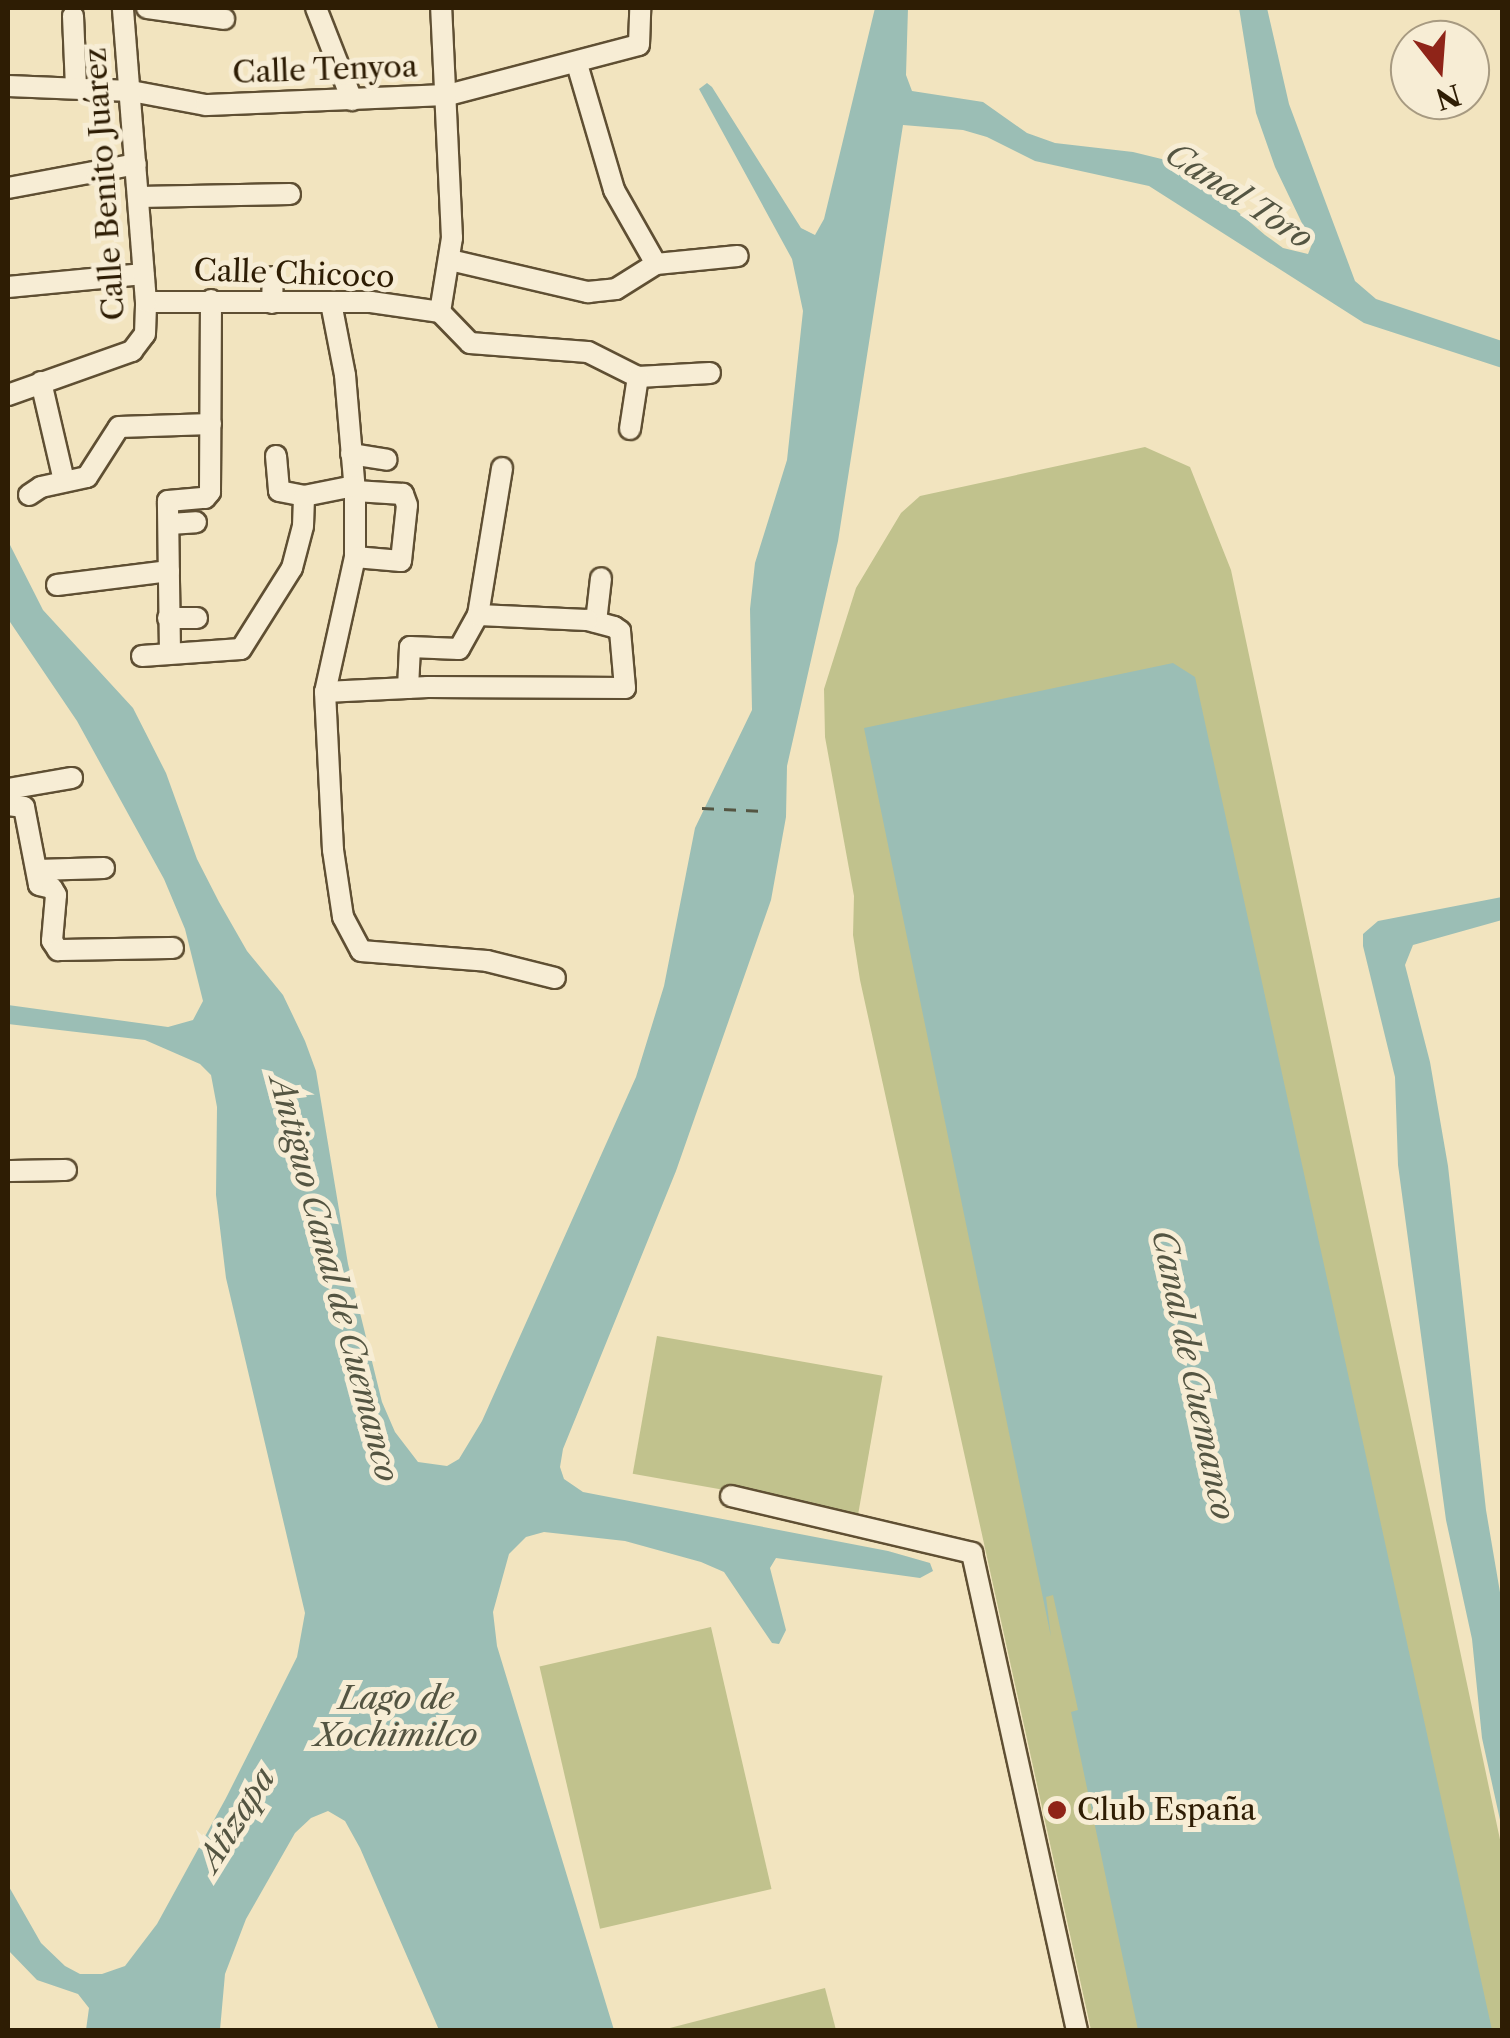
<!DOCTYPE html>
<html>
<head>
<meta charset="utf-8">
<style>
  body { margin:0 }
  #map { position:relative; width:1510px; height:2038px; overflow:hidden; background:#f2e4bf; font-family:"Libre Caslon Text",serif }
  div>[style] { position:absolute }
  .green>* { inset:0; background:#c1c28d; transform-origin:0 0 }
  .water>* { inset:0; background:#9bbeb5 }
  .ferry>* { height:2.5px; margin-top:-1.25px; transform-origin:0; background:repeating-linear-gradient(90deg,#545542 0 12px,transparent 0 22px) }
  .roads { filter:drop-shadow(2px 0 #5f4f33) drop-shadow(-2px 0 #5f4f33) drop-shadow(0 2px #5f4f33) drop-shadow(0 -2px #5f4f33) }
  .minor>* { height:20px; margin:-10px; padding:0 10px; transform-origin:10px; border-radius:10px; background:#f7edd5 }
  .dots>* { width:28px; height:28px; translate:-50% -50%; box-sizing:border-box; border:5px solid #f7edd5; border-radius:50% }
  span { translate:-50% -50%; white-space:nowrap; text-align:center; line-height:1.15; -webkit-text-stroke:10px #f7edd5; paint-order:stroke }
  .street-label { font-size:30px; color:#2e1d04 }
  .poi-label { font-size:30px; color:#2e1d04 }
  .left { translate:0 -50%; text-align:left }
  .water-label { font-size:32px; color:#545542; font-style:italic }
  .frame { position:absolute; inset:0; border:10px solid #2e1d04; pointer-events:none }
  .north { position:absolute; left:1390px; top:20px; width:100px; height:100px; box-sizing:border-box; background:#f7edd5; border:2px solid #a79a81; border-radius:50%; rotate:163deg; font-size:28px; font-weight:700; line-height:40px; text-align:center; color:#2e1d04 }
  .north::after { content:''; display:block; margin:auto; width:35px; height:45px; background:#8f2418; clip-path:polygon(50% 0,100% 100%,50% 72%,0 100%) }
</style>
</head>
<body>
<div id="map">
  <div class="green">
    <i style="clip-path:polygon(1145px 447px,1190px 467px,1231px 570px,1502px 1849px,1502px 2030px,1091px 2030px,860px 980px,853px 935px,854px 896px,825px 737px,824px 689px,856px 588px,901px 513px,920px 496px)"></i>
    <i style="left:657px;top:1336px;width:229px;height:140px;rotate:10deg"></i>
    <i style="left:711px;top:1627px;width:269px;height:176px;rotate:77deg"></i>
    <i style="clip-path:polygon(825px 1988px,836px 2030px,662px 2030px)"></i>
  </div>
  <div class="water">
    <i style="clip-path:polygon(875px 8px,908px 8px,906px 75px,912px 91px,983px 102px,1027px 133px,1055px 143px,1133px 152px,1182px 164px,1265px 235px,1283px 248px,1308px 254px,1312px 244px,1275px 167px,1256px 113px,1239px 8px,1267px 8px,1289px 104px,1355px 281px,1376px 299px,1502px 341px,1502px 368px,1364px 323px,1149px 186px,1035px 161px,987px 137px,963px 130px,903px 125px,838px 541px,787px 766px,786px 817px,771px 900px,676px 1171px,563px 1449px,560px 1467px,564px 1479px,583px 1492px,888px 1551px,930px 1563px,933px 1571px,920px 1578px,776px 1558px,770px 1568px,786px 1630px,779px 1644px,772px 1643px,724px 1572px,701px 1562px,625px 1541px,544px 1532px,526px 1537px,509px 1554px,493px 1612px,497px 1646px,614px 2030px,439px 2030px,360px 1848px,345px 1821px,328px 1811px,311px 1818px,295px 1833px,246px 1919px,225px 1974px,220px 2030px,86px 2030px,89px 2008px,78px 1994px,37px 1980px,8px 1950px,8px 1885px,41px 1943px,65px 1966px,80px 1974px,102px 1974px,125px 1966px,157px 1924px,226px 1798px,297px 1657px,305px 1613px,226px 1278px,216px 1195px,217px 1107px,211px 1075px,200px 1064px,145px 1040px,8px 1024px,8px 1005px,168px 1027px,193px 1020px,203px 1001px,185px 929px,164px 879px,77px 721px,8px 619px,8px 541px,43px 610px,133px 708px,166px 773px,197px 859px,219px 902px,247px 951px,283px 995px,305px 1041px,316px 1071px,348px 1264px,382px 1402px,395px 1432px,418px 1462px,447px 1466px,459px 1459px,482px 1421px,636px 1077px,664px 986px,695px 828px,752px 710px,750px 609px,755px 563px,787px 460px,803px 311px,792px 259px,699px 89px,707px 83px,712px 87px,801px 228px,815px 235px,824px 219px)"></i>
    <i style="clip-path:polygon(1173px 663px,1195px 677px,1492px 2030px,1138px 2030px,1071px 1712px,1078px 1710px,1053px 1595px,1046px 1597px,1051px 1637px,864px 728px)"></i>
    <i style="clip-path:polygon(1502px 897px,1502px 920px,1413px 945px,1405px 965px,1430px 1062px,1448px 1166px,1486px 1510px,1502px 1604px,1502px 1829px,1482px 1738px,1472px 1639px,1446px 1520px,1398px 1165px,1395px 1077px,1363px 946px,1363px 934px,1378px 921px)"></i>
  </div>
  <div class="ferry">
    <i style="left:702px;top:808px;width:62px;rotate:2.8deg"></i>
  </div>
  <div class="roads">
    <div class="minor">
      <i style="left:147px;top:8px;width:78px;rotate:8.1deg"></i>
      <i style="left:316px;top:8px;width:99px;rotate:68.6deg"></i>
      <i style="left:73px;top:16px;width:71px;rotate:87.6deg"></i>
      <i style="left:577px;top:64px;width:131px;rotate:73.6deg"></i>
      <i style="left:614px;top:190px;width:85px;rotate:60.4deg"></i>
      <i style="left:8px;top:86px;width:123px;rotate:2.3deg"></i>
      <i style="left:131px;top:91px;width:76px;rotate:10.6deg"></i>
      <i style="left:206px;top:105px;width:242px;rotate:-2.4deg"></i>
      <i style="left:448px;top:95px;width:197px;rotate:-14.7deg"></i>
      <i style="left:639px;top:45px;width:37px;rotate:-88deg"></i>
      <i style="left:8px;top:188px;width:130px;rotate:-10.6deg"></i>
      <i style="left:139px;top:197px;width:151px;rotate:-1.1deg"></i>
      <i style="left:450px;top:260px;width:142px;rotate:13.1deg"></i>
      <i style="left:588px;top:292px;width:28px;rotate:-6deg"></i>
      <i style="left:616px;top:289px;width:47px;rotate:-32deg"></i>
      <i style="left:656px;top:264px;width:82px;rotate:-5.6deg"></i>
      <i style="left:8px;top:287px;width:136px;rotate:-5.5deg"></i>
      <i style="left:146px;top:302px;width:225px"></i>
      <i style="left:371px;top:302px;width:70px;rotate:8.2deg"></i>
      <i style="left:272px;top:303px;width:26px;rotate:-88deg"></i>
      <i style="left:331px;top:303px;width:73px;rotate:79deg"></i>
      <i style="left:345px;top:375px;width:116px;rotate:85.1deg"></i>
      <i style="left:355px;top:491px;width:66px;rotate:90deg"></i>
      <i style="left:355px;top:557px;width:138px;rotate:102.5deg"></i>
      <i style="left:325px;top:692px;width:158px;rotate:87.1deg"></i>
      <i style="left:333px;top:850px;width:68px;rotate:81.5deg"></i>
      <i style="left:343px;top:917px;width:38px;rotate:62deg"></i>
      <i style="left:361px;top:951px;width:126px;rotate:4.5deg"></i>
      <i style="left:487px;top:961px;width:70px;rotate:14deg"></i>
      <i style="left:440px;top:312px;width:75px;rotate:-80.8deg"></i>
      <i style="left:452px;top:238px;width:230px;rotate:-92.7deg"></i>
      <i style="left:440px;top:312px;width:43px;rotate:45.9deg"></i>
      <i style="left:470px;top:343px;width:118px;rotate:4.4deg"></i>
      <i style="left:588px;top:352px;width:56px;rotate:26.6deg"></i>
      <i style="left:638px;top:377px;width:72px;rotate:-3.2deg"></i>
      <i style="left:41px;top:382px;width:102px;rotate:76.9deg"></i>
      <i style="left:8px;top:395px;width:132px;rotate:-19.5deg"></i>
      <i style="left:132px;top:351px;width:21px;rotate:-53deg"></i>
      <i style="left:145px;top:334px;width:32px;rotate:-88deg"></i>
      <i style="left:146px;top:302px;width:295px;rotate:-94.5deg"></i>
      <i style="left:630px;top:429px;width:53px;rotate:-81.3deg"></i>
      <i style="left:351px;top:454px;width:36px;rotate:9deg"></i>
      <i style="left:276px;top:456px;width:35px;rotate:85deg"></i>
      <i style="left:279px;top:491px;width:25px;rotate:11deg"></i>
      <i style="left:29px;top:495px;width:14px;rotate:-34deg"></i>
      <i style="left:41px;top:487px;width:47px;rotate:-12.3deg"></i>
      <i style="left:87px;top:477px;width:59px;rotate:-57.4deg"></i>
      <i style="left:119px;top:427px;width:92px;rotate:-1.9deg"></i>
      <i style="left:170px;top:524px;width:26px;rotate:-4deg"></i>
      <i style="left:355px;top:557px;width:46px;rotate:5deg"></i>
      <i style="left:401px;top:561px;width:56px;rotate:-83.9deg"></i>
      <i style="left:407px;top:505px;width:12px;rotate:-110deg"></i>
      <i style="left:403px;top:494px;width:48px;rotate:-176.4deg"></i>
      <i style="left:57px;top:585px;width:113px;rotate:-7.1deg"></i>
      <i style="left:168px;top:618px;width:29px"></i>
      <i style="left:596px;top:622px;width:44px;rotate:-83.5deg"></i>
      <i style="left:170px;top:652px;width:151px;rotate:-90.8deg"></i>
      <i style="left:168px;top:501px;width:37px;rotate:-5deg"></i>
      <i style="left:205px;top:498px;width:8px;rotate:-50deg"></i>
      <i style="left:210px;top:492px;width:192px;rotate:-89.7deg"></i>
      <i style="left:142px;top:656px;width:99px;rotate:-4deg"></i>
      <i style="left:241px;top:649px;width:96px;rotate:-57.8deg"></i>
      <i style="left:292px;top:568px;width:43px;rotate:-75.3deg"></i>
      <i style="left:303px;top:526px;width:30px;rotate:-88deg"></i>
      <i style="left:304px;top:496px;width:51px;rotate:-11.3deg"></i>
      <i style="left:408px;top:688px;width:41px;rotate:-87.2deg"></i>
      <i style="left:410px;top:647px;width:49px;rotate:2.3deg"></i>
      <i style="left:459px;top:649px;width:39px;rotate:-61deg"></i>
      <i style="left:478px;top:615px;width:149px;rotate:-80.7deg"></i>
      <i style="left:325px;top:692px;width:103px;rotate:-2.8deg"></i>
      <i style="left:428px;top:687px;width:197px;rotate:0.3deg"></i>
      <i style="left:625px;top:688px;width:57px;rotate:-95deg"></i>
      <i style="left:620px;top:631px;width:7px;rotate:-146deg"></i>
      <i style="left:614px;top:627px;width:28px;rotate:-165deg"></i>
      <i style="left:587px;top:620px;width:109px;rotate:-177.4deg"></i>
      <i style="left:8px;top:789px;width:65px;rotate:-9.8deg"></i>
      <i style="left:8px;top:805px;width:16px;rotate:7deg"></i>
      <i style="left:24px;top:807px;width:79px;rotate:79.1deg"></i>
      <i style="left:39px;top:885px;width:13px;rotate:13deg"></i>
      <i style="left:52px;top:888px;width:8px;rotate:60deg"></i>
      <i style="left:56px;top:895px;width:46px;rotate:95deg"></i>
      <i style="left:52px;top:941px;width:11px;rotate:56deg"></i>
      <i style="left:58px;top:950px;width:115px;rotate:-1deg"></i>
      <i style="left:37px;top:870px;width:67px;rotate:-1.7deg"></i>
      <i style="left:8px;top:1171px;width:58px;rotate:-1deg"></i>
      <i style="left:731px;top:1496px;width:248px;rotate:13.3deg"></i>
      <i style="left:972px;top:1553px;width:488px;rotate:77.6deg"></i>
    </div>
  </div>
  <div class="dots">
    <i style="left:1057px;top:1810px;background:#8f2418"></i>
  </div>
  <div class="street-label">
    <span style="left:325px;top:70px;rotate:-2deg">Calle Tenyoa</span>
    <span style="left:105px;top:184px;rotate:-94deg">Calle Benito Juárez</span>
    <span style="left:294px;top:274px;rotate:2deg">Calle Chicoco</span>
  </div>
  <div class="poi-label">
    <span class="left" style="left:1077px;top:1810px">Club España</span>
  </div>
  <div class="water-label">
    <span style="left:1239px;top:196px;rotate:33deg">Canal Toro</span>
    <span style="left:334px;top:1279px;rotate:75deg">Antiguo Canal de Cuemanco</span>
    <span style="left:1193px;top:1375px;rotate:78deg">Canal de Cuemanco</span>
    <span style="left:396px;top:1717px">Lago de<br>Xochimilco</span>
    <span style="left:237px;top:1819px;rotate:-58deg">Atizapa</span>
  </div>
  <div class="frame"></div>
  <div class="north">N</div>
</div>
</body>
</html>
